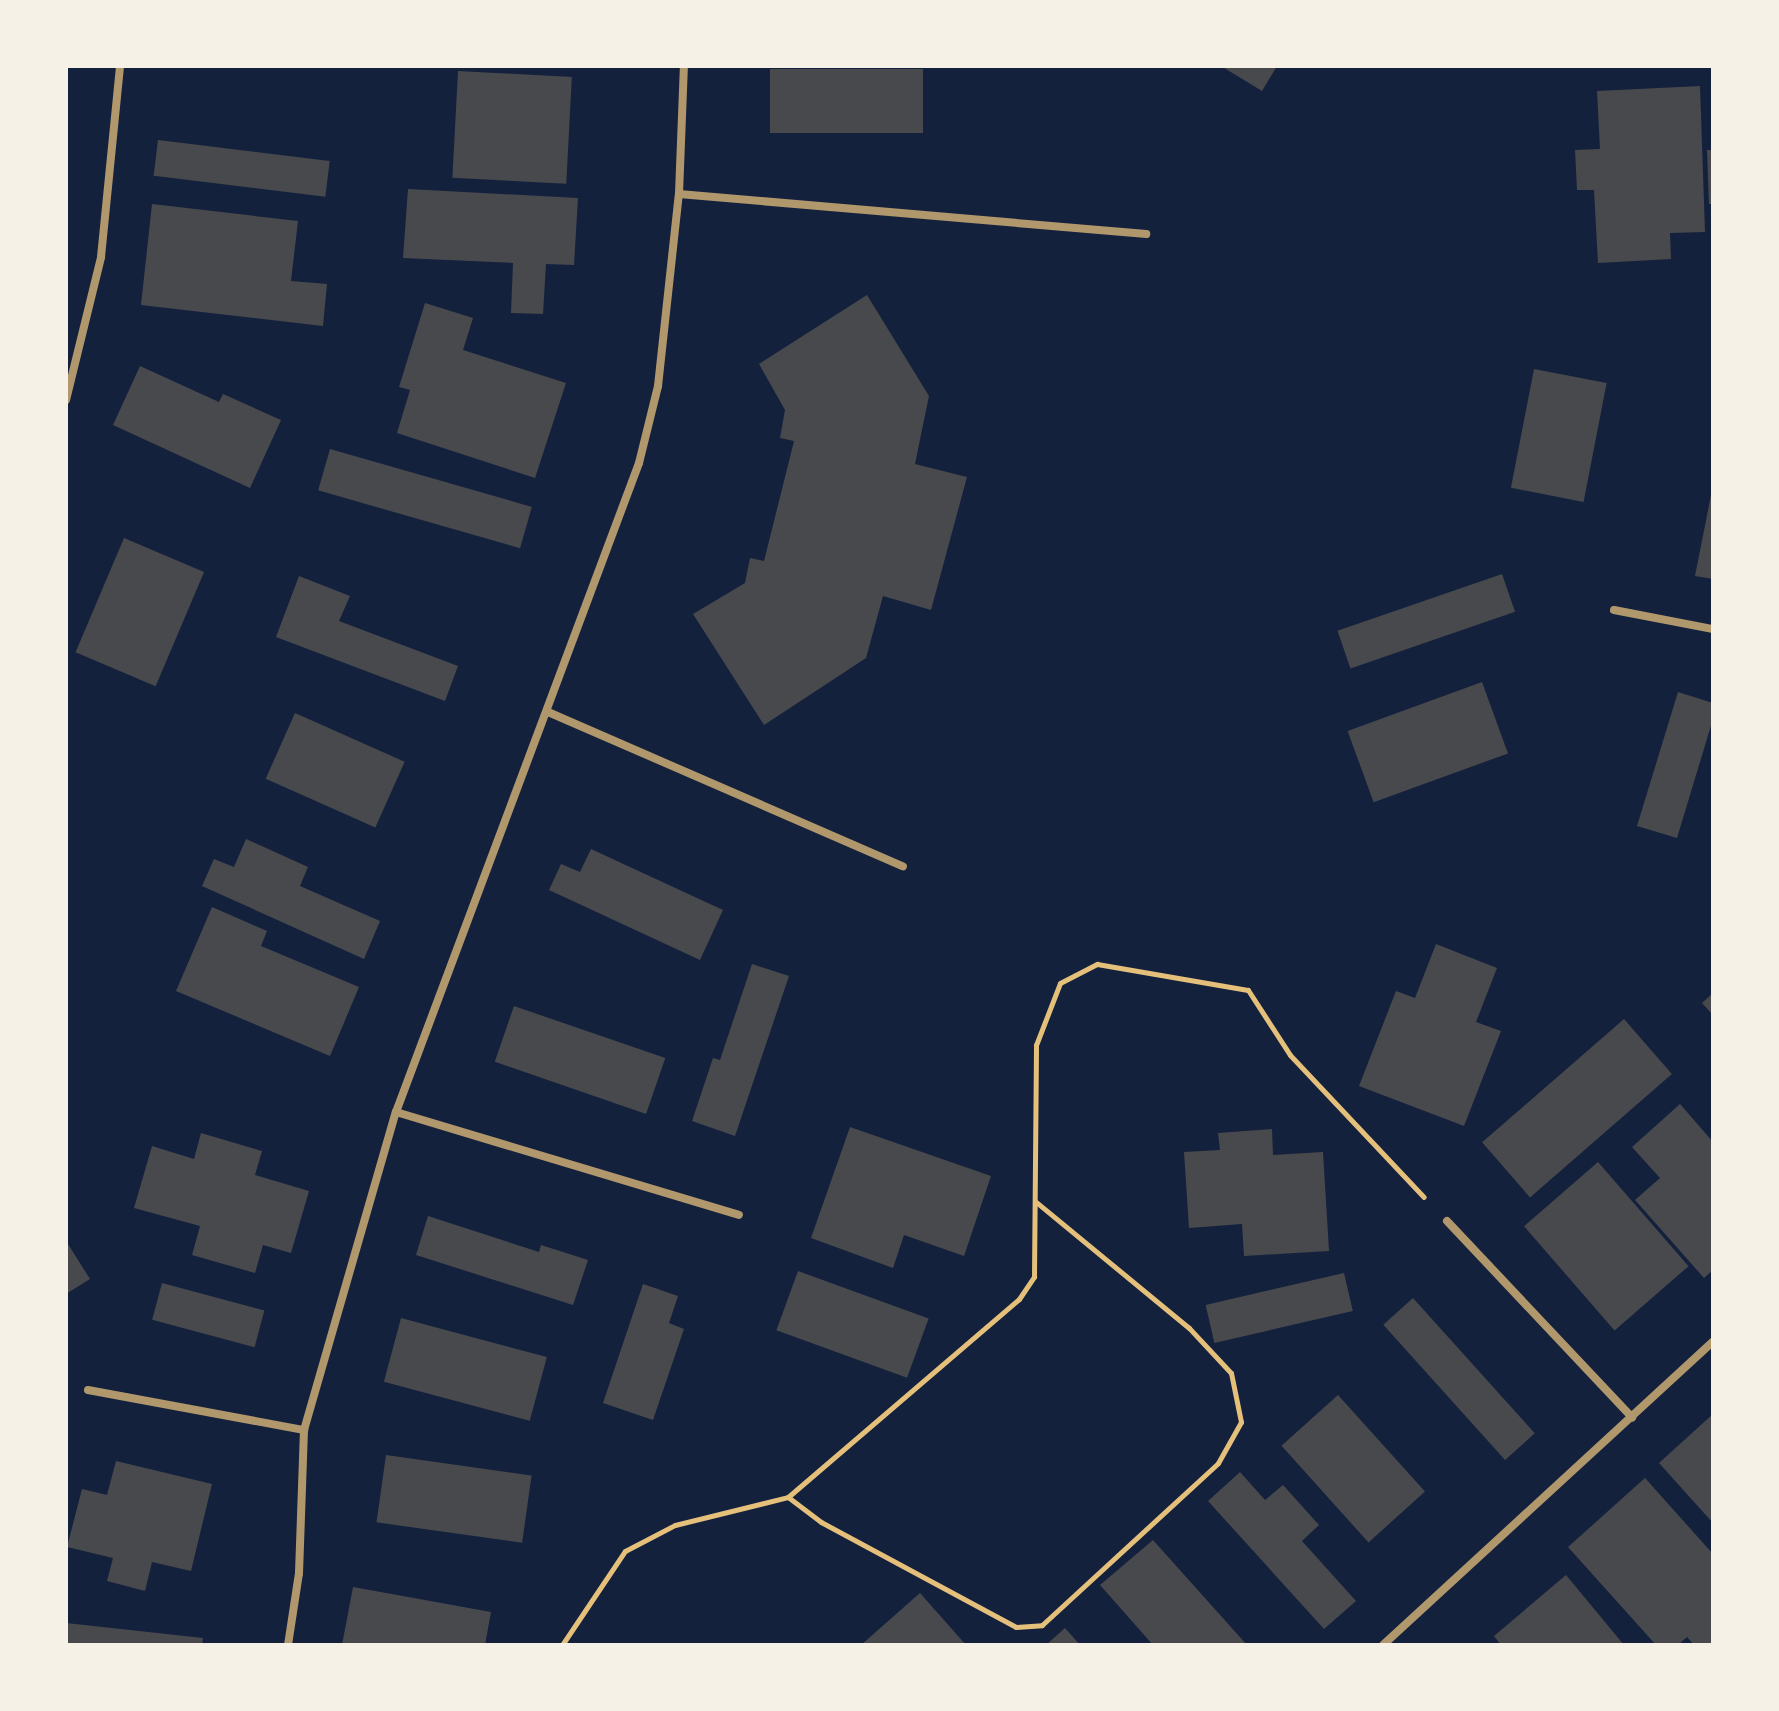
<!DOCTYPE html>
<html>
<head>
<meta charset="utf-8">
<style>
  body { margin:0 }
  #map { position:relative; width:1779px; height:1711px; overflow:hidden; background:#14213d; font-family:"Exo 2",sans-serif }
  div>[style] { position:absolute }
  .building>* { inset:0; background:#48494c; transform-origin:0 0 }
  .path>* { height:5px; margin:-2.5px; padding:0 2.5px; transform-origin:2.5px; border-radius:2.5px; background:#e5c07b }
  .minor>* { height:8px; margin:-4px; padding:0 4px; transform-origin:4px; border-radius:4px; background:#b1986c }
  span { translate:-50% -50%; white-space:nowrap; text-align:center; line-height:1.15; -webkit-text-stroke:6px #f6f1e7; paint-order:stroke }
  .frame { position:absolute; inset:0; border:68px solid #f6f1e7; pointer-events:none }
</style>
</head>
<body>
<div id="map">
  <div class="building">
    <i style="clip-path:polygon(1221px 66px,1277px 66px,1262px 91px)"></i>
    <i style="left:770px;top:69px;width:153px;height:64px"></i>
    <i style="left:458px;top:71px;width:114px;height:107px;rotate:3deg"></i>
    <i style="clip-path:polygon(1700px 86px,1705px 232px,1670px 233px,1671px 259px,1598px 263px,1594px 190px,1577px 190px,1575px 150px,1600px 149px,1597px 91px)"></i>
    <i style="left:158px;top:140px;width:173px;height:36px;rotate:7deg"></i>
    <i style="clip-path:polygon(1707px 150px,1713px 150px,1713px 204px,1709px 204px)"></i>
    <i style="clip-path:polygon(408px 189px,578px 198px,574px 265px,546px 264px,543px 314px,511px 313px,513px 263px,403px 258px)"></i>
    <i style="clip-path:polygon(152px 204px,298px 221px,291px 281px,327px 284px,323px 326px,141px 305px)"></i>
    <i style="clip-path:polygon(867px 295px,929px 396px,915px 464px,967px 477px,931px 610px,883px 596px,866px 658px,764px 725px,693px 614px,745px 583px,750px 558px,764px 561px,794px 441px,780px 438px,785px 410px,759px 364px)"></i>
    <i style="clip-path:polygon(425px 303px,473px 318px,463px 350px,566px 383px,535px 478px,397px 433px,410px 390px,399px 387px)"></i>
    <i style="clip-path:polygon(140px 366px,219px 402px,223px 394px,281px 420px,250px 488px,113px 425px)"></i>
    <i style="left:1534px;top:369px;width:74px;height:121px;rotate:11deg"></i>
    <i style="left:330px;top:449px;width:210px;height:43px;rotate:16deg"></i>
    <i style="clip-path:polygon(1712px 490px,1713px 490px,1713px 579px,1695px 576px)"></i>
    <i style="left:124px;top:538px;width:87px;height:124px;rotate:23deg"></i>
    <i style="left:1502px;top:574px;width:40px;height:174px;rotate:71deg"></i>
    <i style="clip-path:polygon(299px 576px,350px 596px,339px 621px,458px 666px,445px 701px,276px 637px)"></i>
    <i style="left:1482px;top:682px;width:76px;height:143px;rotate:70deg"></i>
    <i style="clip-path:polygon(1678px 692px,1713px 703px,1713px 719px,1677px 838px,1637px 826px)"></i>
    <i style="left:295px;top:713px;width:120px;height:72px;rotate:24deg"></i>
    <i style="clip-path:polygon(246px 839px,308px 867px,300px 886px,380px 921px,364px 959px,202px 886px,214px 859px,234px 867px)"></i>
    <i style="clip-path:polygon(591px 849px,723px 910px,700px 960px,549px 890px,561px 864px,580px 872px)"></i>
    <i style="clip-path:polygon(212px 907px,267px 931px,261px 946px,359px 987px,330px 1056px,176px 991px)"></i>
    <i style="clip-path:polygon(1436px 944px,1497px 968px,1476px 1022px,1501px 1031px,1464px 1126px,1359px 1086px,1396px 991px,1415px 998px)"></i>
    <i style="clip-path:polygon(752px 964px,789px 976px,735px 1136px,692px 1121px,713px 1058px,720px 1060px)"></i>
    <i style="clip-path:polygon(1713px 993px,1713px 1015px,1702px 1003px)"></i>
    <i style="left:514px;top:1006px;width:160px;height:59px;rotate:19deg"></i>
    <i style="left:1624px;top:1019px;width:73px;height:188px;rotate:49deg"></i>
    <i style="clip-path:polygon(1680px 1104px,1713px 1142px,1713px 1270px,1704px 1278px,1635px 1200px,1660px 1178px,1632px 1147px)"></i>
    <i style="clip-path:polygon(850px 1127px,991px 1176px,964px 1256px,904px 1235px,893px 1268px,811px 1238px)"></i>
    <i style="clip-path:polygon(1272px 1129px,1273px 1155px,1323px 1152px,1329px 1251px,1244px 1256px,1242px 1224px,1189px 1228px,1184px 1152px,1220px 1150px,1218px 1133px)"></i>
    <i style="clip-path:polygon(201px 1133px,262px 1151px,255px 1175px,309px 1191px,291px 1253px,263px 1245px,255px 1273px,192px 1255px,200px 1226px,134px 1208px,152px 1146px,194px 1159px)"></i>
    <i style="left:1598px;top:1162px;width:138px;height:98px;rotate:49deg"></i>
    <i style="clip-path:polygon(428px 1216px,539px 1252px,541px 1245px,588px 1260px,573px 1305px,416px 1255px)"></i>
    <i style="clip-path:polygon(66px 1241px,90px 1279px,66px 1294px)"></i>
    <i style="left:798px;top:1271px;width:139px;height:63px;rotate:20deg"></i>
    <i style="left:1344px;top:1273px;width:39px;height:142px;rotate:77deg"></i>
    <i style="left:162px;top:1283px;width:106px;height:38px;rotate:15deg"></i>
    <i style="clip-path:polygon(643px 1284px,678px 1296px,669px 1323px,684px 1329px,653px 1420px,603px 1403px)"></i>
    <i style="left:1413px;top:1298px;width:182px;height:40px;rotate:48deg"></i>
    <i style="left:401px;top:1318px;width:151px;height:66px;rotate:15deg"></i>
    <i style="left:1338px;top:1395px;width:130px;height:76px;rotate:48deg"></i>
    <i style="clip-path:polygon(1713px 1414px,1713px 1523px,1659px 1463px)"></i>
    <i style="left:386px;top:1455px;width:147px;height:68px;rotate:8deg"></i>
    <i style="clip-path:polygon(116px 1461px,212px 1484px,191px 1571px,152px 1562px,145px 1591px,107px 1581px,113px 1558px,67px 1547px,82px 1489px,107px 1495px)"></i>
    <i style="clip-path:polygon(1240px 1472px,1265px 1500px,1283px 1485px,1319px 1525px,1302px 1541px,1356px 1601px,1324px 1629px,1208px 1501px)"></i>
    <i style="clip-path:polygon(1645px 1478px,1713px 1554px,1713px 1645px,1694px 1645px,1687px 1637px,1678px 1645px,1656px 1645px,1568px 1547px)"></i>
    <i style="clip-path:polygon(1153px 1540px,1247px 1645px,1153px 1645px,1100px 1585px)"></i>
    <i style="clip-path:polygon(1566px 1575px,1624px 1645px,1501px 1645px,1494px 1636px)"></i>
    <i style="clip-path:polygon(353px 1587px,491px 1612px,485px 1645px,342px 1645px)"></i>
    <i style="clip-path:polygon(920px 1593px,966px 1645px,861px 1645px)"></i>
    <i style="clip-path:polygon(66px 1623px,203px 1638px,202px 1645px,66px 1645px)"></i>
    <i style="clip-path:polygon(1065px 1628px,1080px 1645px,1046px 1645px)"></i>
  </div>
  <div class="path">
    <i style="left:788px;top:1497px;width:41px;rotate:37.1deg"></i>
    <i style="left:821px;top:1522px;width:221px;rotate:28.3deg"></i>
    <i style="left:1016px;top:1627px;width:26px;rotate:-4deg"></i>
    <i style="left:1042px;top:1625px;width:239px;rotate:-42.6deg"></i>
    <i style="left:1218px;top:1463px;width:47px;rotate:-60.7deg"></i>
    <i style="left:1241px;top:1422px;width:50px;rotate:-101.5deg"></i>
    <i style="left:1231px;top:1373px;width:62px;rotate:-133deg"></i>
    <i style="left:1189px;top:1328px;width:198px;rotate:-140.5deg"></i>
    <i style="left:562px;top:1645px;width:113px;rotate:-56.2deg"></i>
    <i style="left:625px;top:1551px;width:56px;rotate:-27.5deg"></i>
    <i style="left:675px;top:1525px;width:116px;rotate:-13.9deg"></i>
    <i style="left:788px;top:1497px;width:304px;rotate:-40.6deg"></i>
    <i style="left:1019px;top:1299px;width:27px;rotate:-56deg"></i>
    <i style="left:1034px;top:1277px;width:232px;rotate:-89.5deg"></i>
    <i style="left:1036px;top:1045px;width:66px;rotate:-68.8deg"></i>
    <i style="left:1060px;top:983px;width:42px;rotate:-27.2deg"></i>
    <i style="left:1097px;top:964px;width:153px;rotate:9.8deg"></i>
    <i style="left:1248px;top:990px;width:77px;rotate:57.1deg"></i>
    <i style="left:1290px;top:1055px;width:195px;rotate:46.7deg"></i>
  </div>
  <div class="minor">
    <i style="left:679px;top:194px;width:469px;rotate:4.9deg"></i>
    <i style="left:66px;top:400px;width:147px;rotate:-76.2deg"></i>
    <i style="left:101px;top:257px;width:192px;rotate:-84.3deg"></i>
    <i style="left:1614px;top:610px;width:101px;rotate:10.9deg"></i>
    <i style="left:548px;top:712px;width:387px;rotate:23.5deg"></i>
    <i style="left:396px;top:1112px;width:358px;rotate:16.7deg"></i>
    <i style="left:1447px;top:1221px;width:270px;rotate:46.7deg"></i>
    <i style="left:88px;top:1390px;width:220px;rotate:10.5deg"></i>
    <i style="left:288px;top:1645px;width:73px;rotate:-81.3deg"></i>
    <i style="left:299px;top:1573px;width:143px;rotate:-88deg"></i>
    <i style="left:304px;top:1430px;width:331px;rotate:-73.9deg"></i>
    <i style="left:396px;top:1112px;width:693px;rotate:-69.47deg"></i>
    <i style="left:639px;top:463px;width:79px;rotate:-76.1deg"></i>
    <i style="left:658px;top:386px;width:193px;rotate:-83.8deg"></i>
    <i style="left:679px;top:194px;width:128px;rotate:-87.8deg"></i>
    <i style="left:1383px;top:1645px;width:448px;rotate:-42.6deg"></i>
  </div>
  <div class="frame"></div>
</div>
</body>
</html>
